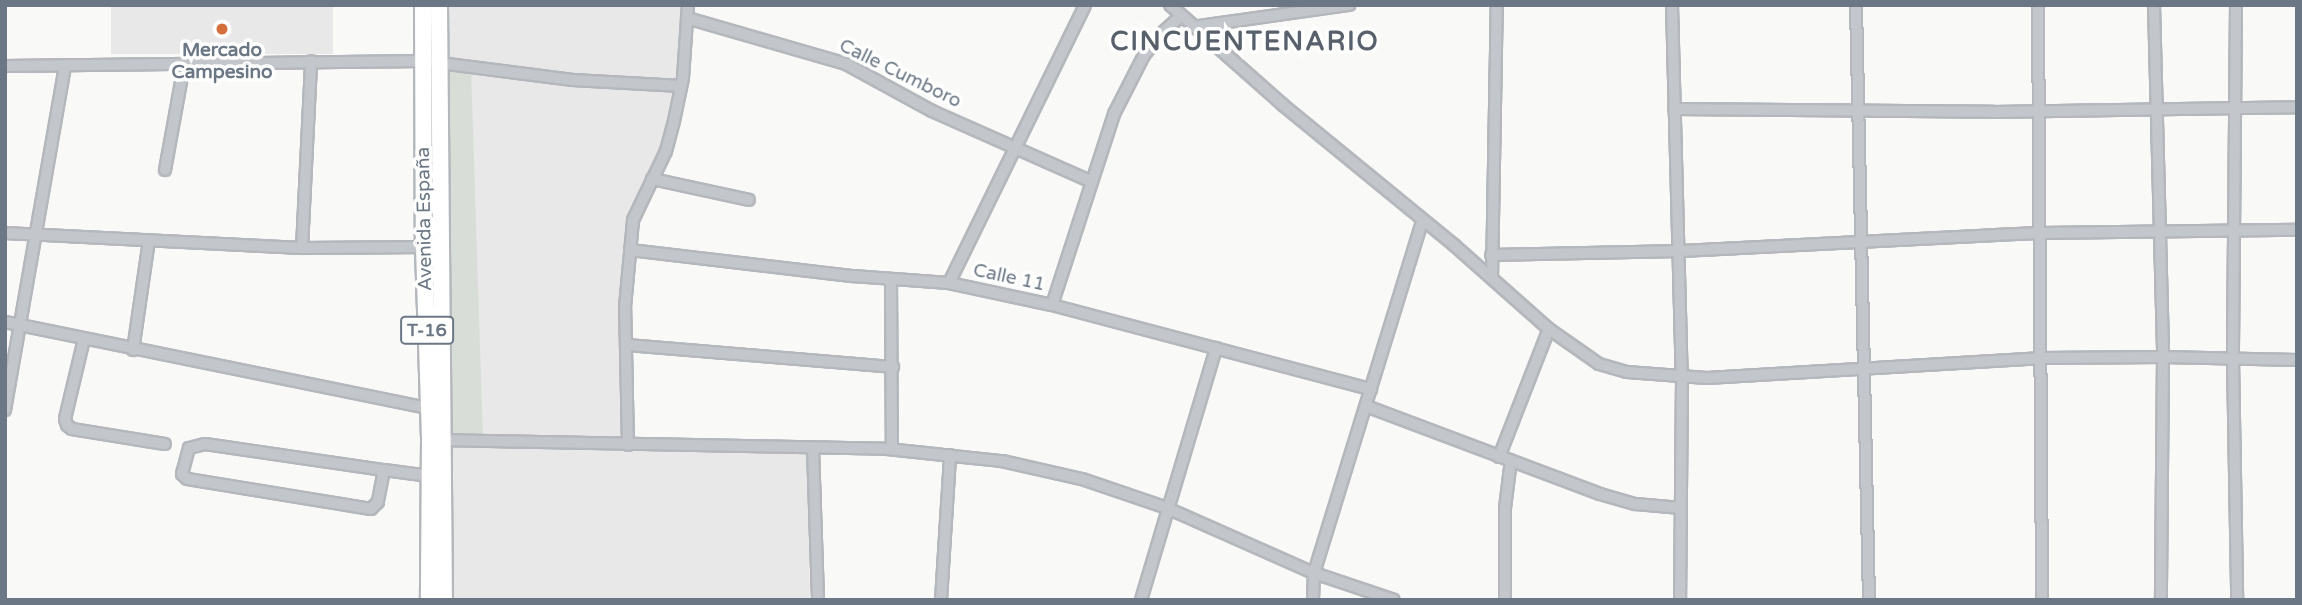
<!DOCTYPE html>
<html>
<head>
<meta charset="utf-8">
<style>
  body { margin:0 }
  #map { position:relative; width:2302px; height:605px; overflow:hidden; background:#f9f9f7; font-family:"Varela Round",sans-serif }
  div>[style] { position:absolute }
  .built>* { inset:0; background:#e7e8e7; transform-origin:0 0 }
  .green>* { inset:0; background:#d8ded7 }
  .roads { filter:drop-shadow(2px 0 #b4b7bb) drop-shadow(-2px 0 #b4b7bb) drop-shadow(0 2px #b4b7bb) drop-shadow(0 -2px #b4b7bb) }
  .minor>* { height:10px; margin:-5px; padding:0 5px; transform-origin:5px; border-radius:5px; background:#c3c6ca }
  .trunk>* { height:16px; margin:-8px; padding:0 8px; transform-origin:8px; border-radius:8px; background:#fff }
  .dots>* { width:19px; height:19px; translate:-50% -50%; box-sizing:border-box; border:4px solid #fff; border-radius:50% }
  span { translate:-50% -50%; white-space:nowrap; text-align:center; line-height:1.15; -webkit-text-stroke:7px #fff; paint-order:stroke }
  .shield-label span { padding:2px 5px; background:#fff; border:2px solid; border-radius:5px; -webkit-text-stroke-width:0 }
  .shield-label { font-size:18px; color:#6b7785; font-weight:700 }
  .poi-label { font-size:19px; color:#6b7785; font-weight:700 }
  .street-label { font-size:19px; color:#6b7785 }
  .district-label { font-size:26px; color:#58616b; font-weight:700; letter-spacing:2px }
  .frame { position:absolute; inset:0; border:7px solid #6b7785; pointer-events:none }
</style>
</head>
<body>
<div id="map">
  <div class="built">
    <i style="left:111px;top:5px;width:222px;height:49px"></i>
    <i style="clip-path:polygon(432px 5px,683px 5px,674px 93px,660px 148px,630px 212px,624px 246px,620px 341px,625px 448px,808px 454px,810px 600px,437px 600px)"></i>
  </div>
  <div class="green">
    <i style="clip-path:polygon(439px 63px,471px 67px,483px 441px,444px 440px)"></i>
  </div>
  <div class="roads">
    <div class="minor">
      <i style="left:1170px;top:5px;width:151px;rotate:41.5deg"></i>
      <i style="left:1283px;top:105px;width:221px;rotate:39.3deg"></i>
      <i style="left:1454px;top:245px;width:127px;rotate:41.5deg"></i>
      <i style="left:1549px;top:329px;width:61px;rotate:35deg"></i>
      <i style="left:1599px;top:364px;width:29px;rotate:16deg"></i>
      <i style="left:1627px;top:372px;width:80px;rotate:4.3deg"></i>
      <i style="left:1707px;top:378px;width:333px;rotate:-3.4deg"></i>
      <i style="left:2039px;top:358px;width:124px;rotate:-0.5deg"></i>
      <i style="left:2163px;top:357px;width:134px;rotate:1.3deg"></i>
      <i style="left:1672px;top:5px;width:373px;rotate:88.5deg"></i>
      <i style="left:1682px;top:378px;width:222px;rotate:90.5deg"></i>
      <i style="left:1856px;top:5px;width:595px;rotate:88.75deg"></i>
      <i style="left:2038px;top:5px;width:595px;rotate:89.61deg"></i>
      <i style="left:2154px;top:5px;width:352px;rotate:88.5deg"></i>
      <i style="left:2163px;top:357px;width:243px;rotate:90.5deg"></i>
      <i style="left:2236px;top:5px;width:354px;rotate:90.5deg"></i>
      <i style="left:2233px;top:359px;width:241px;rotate:89deg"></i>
      <i style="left:687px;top:18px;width:166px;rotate:16.1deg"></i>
      <i style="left:846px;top:64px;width:98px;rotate:28.7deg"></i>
      <i style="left:932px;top:111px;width:173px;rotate:23.9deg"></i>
      <i style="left:1192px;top:27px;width:159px;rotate:-8deg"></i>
      <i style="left:5px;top:66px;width:419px;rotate:-0.7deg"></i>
      <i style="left:424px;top:61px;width:150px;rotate:7.3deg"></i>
      <i style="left:573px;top:80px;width:108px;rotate:3.2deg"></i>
      <i style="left:1674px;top:109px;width:320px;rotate:0.5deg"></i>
      <i style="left:1994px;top:112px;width:303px;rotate:-0.9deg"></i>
      <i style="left:165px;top:170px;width:107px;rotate:-79.7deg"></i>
      <i style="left:652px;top:179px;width:99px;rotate:12.2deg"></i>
      <i style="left:5px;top:233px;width:297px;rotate:2.9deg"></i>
      <i style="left:302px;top:248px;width:127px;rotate:-0.5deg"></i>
      <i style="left:302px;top:248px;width:187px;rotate:-87.2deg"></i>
      <i style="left:630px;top:250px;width:225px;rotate:6.7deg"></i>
      <i style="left:853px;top:276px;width:96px;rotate:4.2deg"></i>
      <i style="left:949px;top:283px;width:105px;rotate:12.1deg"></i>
      <i style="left:1052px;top:305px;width:330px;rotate:14.8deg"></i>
      <i style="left:1491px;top:255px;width:190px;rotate:-1.2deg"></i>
      <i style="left:1681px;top:251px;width:358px;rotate:-2.9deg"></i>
      <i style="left:2039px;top:233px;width:258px;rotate:-0.7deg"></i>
      <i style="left:1492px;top:278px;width:273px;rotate:-89deg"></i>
      <i style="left:891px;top:279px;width:170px;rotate:89.7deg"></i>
      <i style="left:949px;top:283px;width:309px;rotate:-63.9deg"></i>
      <i style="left:1052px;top:305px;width:201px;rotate:-72deg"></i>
      <i style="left:1114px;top:114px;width:66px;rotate:-63deg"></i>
      <i style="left:1144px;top:55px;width:27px;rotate:-51deg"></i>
      <i style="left:1161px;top:34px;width:25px;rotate:-42deg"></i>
      <i style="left:5px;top:322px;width:433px;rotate:11.5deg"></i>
      <i style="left:84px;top:339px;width:82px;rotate:103.4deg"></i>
      <i style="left:65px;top:419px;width:6px;rotate:72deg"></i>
      <i style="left:67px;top:425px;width:6px;rotate:39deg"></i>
      <i style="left:72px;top:429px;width:94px;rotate:9.2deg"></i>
      <i style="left:626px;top:345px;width:268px;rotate:4.7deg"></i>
      <i style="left:133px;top:350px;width:111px;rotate:-81.7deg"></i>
      <i style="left:1366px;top:406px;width:250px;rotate:20.6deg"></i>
      <i style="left:1600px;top:494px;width:37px;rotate:16deg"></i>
      <i style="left:1636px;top:504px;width:45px;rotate:5.1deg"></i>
      <i style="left:5px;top:410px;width:350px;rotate:-80.1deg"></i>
      <i style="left:437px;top:440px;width:450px;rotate:1.1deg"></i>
      <i style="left:887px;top:449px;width:116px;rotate:6deg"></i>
      <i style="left:1002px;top:461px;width:82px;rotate:12.7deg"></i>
      <i style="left:1082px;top:479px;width:90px;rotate:18.8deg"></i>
      <i style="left:1167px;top:508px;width:161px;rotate:23.9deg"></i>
      <i style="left:1314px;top:573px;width:84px;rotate:18.6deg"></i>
      <i style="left:628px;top:445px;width:138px;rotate:-91.2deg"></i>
      <i style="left:625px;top:307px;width:87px;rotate:-84.7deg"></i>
      <i style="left:633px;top:220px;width:76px;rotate:-64.4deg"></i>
      <i style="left:666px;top:151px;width:31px;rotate:-75deg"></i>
      <i style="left:674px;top:121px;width:44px;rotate:-78.2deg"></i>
      <i style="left:683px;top:78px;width:73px;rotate:-86.1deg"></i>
      <i style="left:813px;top:448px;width:152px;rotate:88.1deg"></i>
      <i style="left:1499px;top:457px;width:137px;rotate:-68.7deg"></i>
      <i style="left:384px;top:470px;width:33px;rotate:101deg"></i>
      <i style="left:378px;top:502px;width:10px;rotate:135deg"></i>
      <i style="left:371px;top:509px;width:186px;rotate:-170.7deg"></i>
      <i style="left:187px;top:479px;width:7px;rotate:-135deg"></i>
      <i style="left:182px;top:474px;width:27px;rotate:-75deg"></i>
      <i style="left:189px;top:448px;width:16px;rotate:-14deg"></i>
      <i style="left:205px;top:444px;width:181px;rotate:8.3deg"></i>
      <i style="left:384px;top:470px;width:46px;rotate:7.4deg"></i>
      <i style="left:941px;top:600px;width:145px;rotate:-86.4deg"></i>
      <i style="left:1141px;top:600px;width:263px;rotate:-73.4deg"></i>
      <i style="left:1313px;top:600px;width:27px;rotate:-88deg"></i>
      <i style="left:1314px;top:573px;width:367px;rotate:-72.9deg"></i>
      <i style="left:1505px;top:600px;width:92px;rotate:-90deg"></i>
      <i style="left:1505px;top:508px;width:48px;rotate:-82.9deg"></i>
    </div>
    <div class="trunk">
      <i style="left:423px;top:5px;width:242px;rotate:89.8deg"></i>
      <i style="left:424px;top:247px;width:193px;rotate:88.2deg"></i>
      <i style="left:430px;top:440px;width:160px;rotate:90.4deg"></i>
      <i style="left:439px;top:5px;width:595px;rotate:89.52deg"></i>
    </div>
  </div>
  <div class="dots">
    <i style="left:222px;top:29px;background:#d46f3c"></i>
  </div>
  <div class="shield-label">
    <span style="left:427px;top:330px">T-16</span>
  </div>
  <div class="poi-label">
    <span style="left:222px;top:62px">Mercado<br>Campesino</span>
  </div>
  <div class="street-label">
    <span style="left:900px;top:74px;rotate:26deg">Calle Cumboro</span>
    <span style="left:425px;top:219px;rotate:-91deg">Avenida España</span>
    <span style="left:1009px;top:278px;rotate:12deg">Calle 11</span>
  </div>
  <div class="district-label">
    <span style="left:1245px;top:42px">CINCUENTENARIO</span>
  </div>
  <div class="frame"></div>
</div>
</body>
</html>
